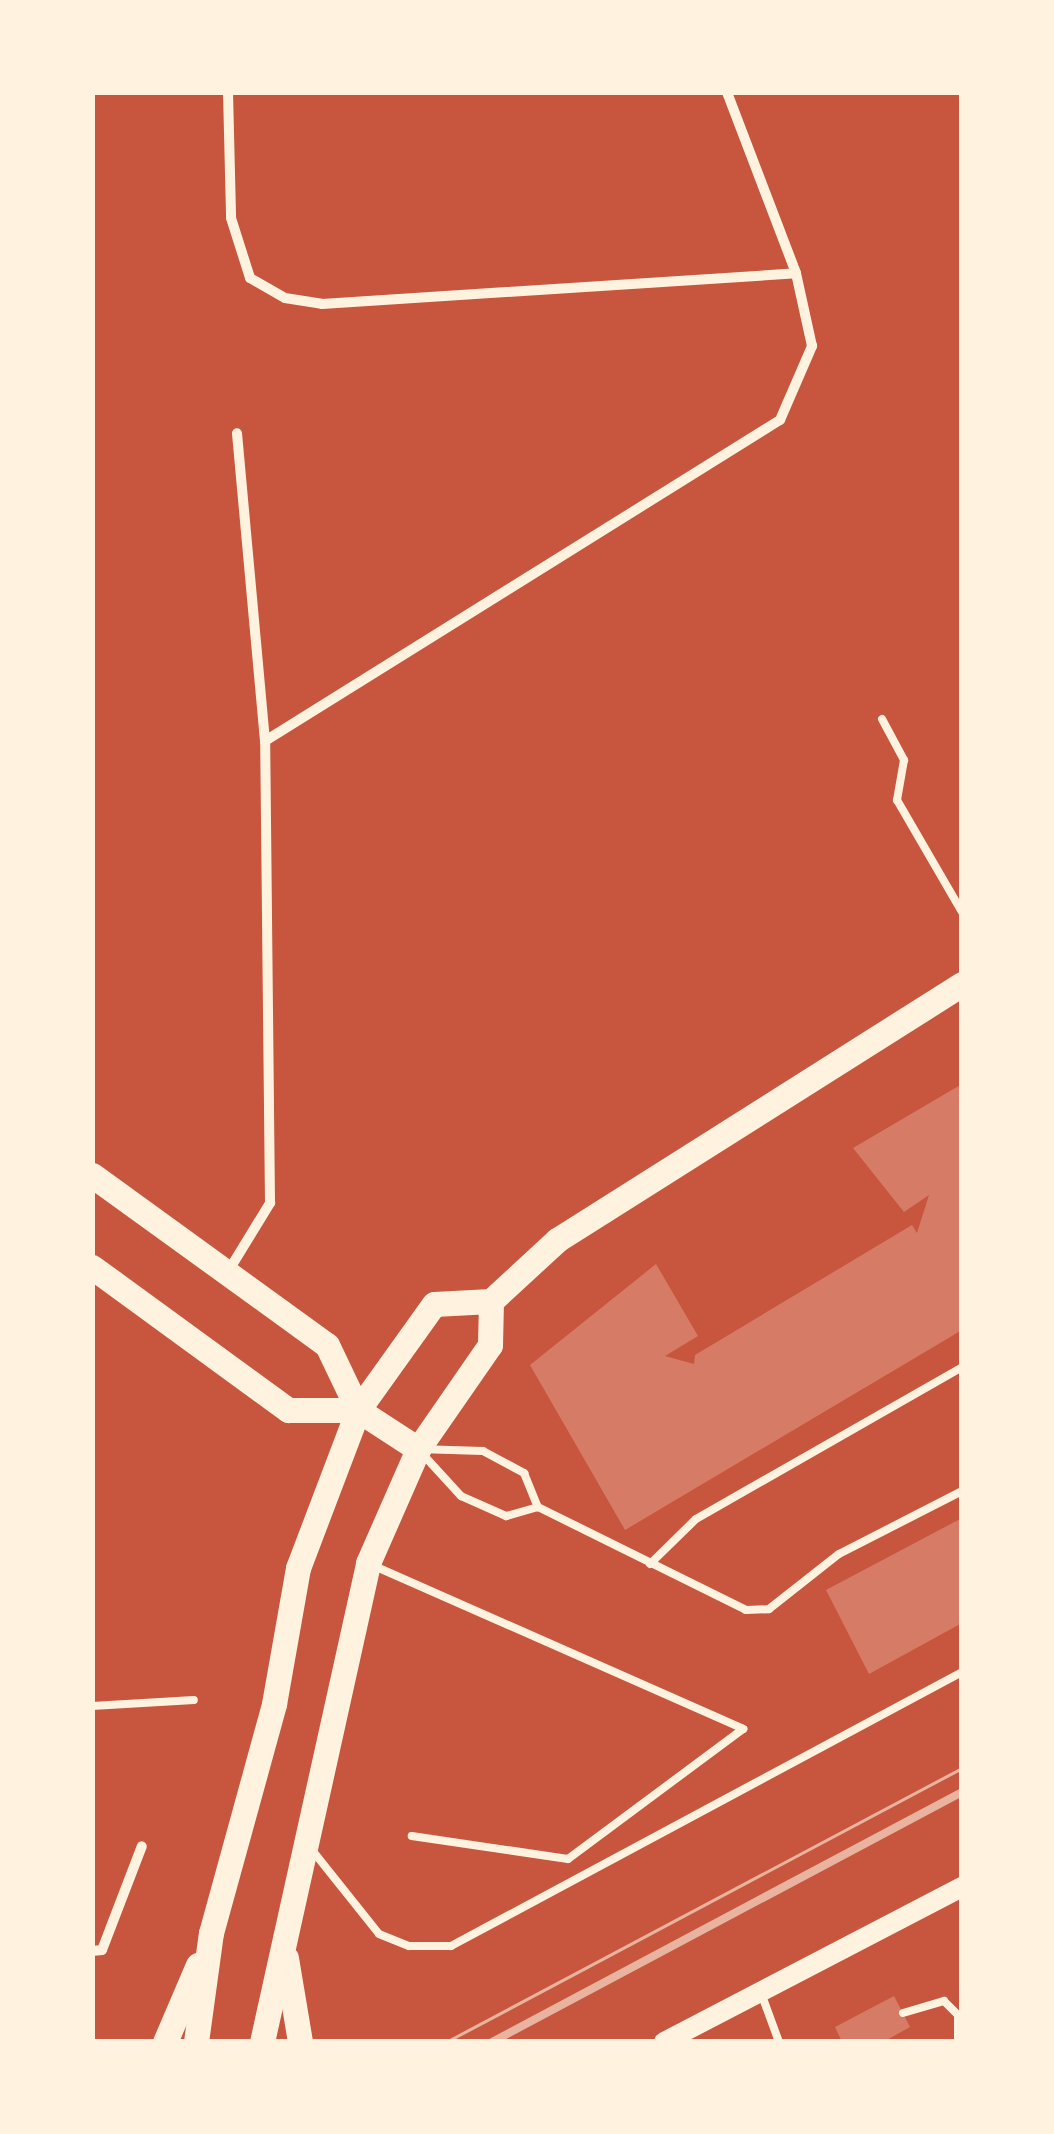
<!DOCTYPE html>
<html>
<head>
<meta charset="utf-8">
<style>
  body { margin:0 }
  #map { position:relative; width:1054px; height:2134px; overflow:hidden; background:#c8553d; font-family:Raleway,sans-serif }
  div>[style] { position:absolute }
  .building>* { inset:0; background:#d67c66 }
  .service>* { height:8px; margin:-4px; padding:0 4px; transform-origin:4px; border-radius:4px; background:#fff3e0 }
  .minor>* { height:10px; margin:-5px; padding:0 5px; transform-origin:5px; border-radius:5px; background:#fff3e0 }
  .secondary>* { height:20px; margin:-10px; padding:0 10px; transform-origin:10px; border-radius:10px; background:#fff3e0 }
  .primary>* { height:25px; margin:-12.5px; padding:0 12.5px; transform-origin:12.5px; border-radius:12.5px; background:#fff3e0 }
  .tram>* { height:2.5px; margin:-1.25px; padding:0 1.25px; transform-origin:1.25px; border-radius:1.25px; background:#e9b49f }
  .rail>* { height:8px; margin:-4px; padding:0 4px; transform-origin:4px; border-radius:4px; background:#e9b49f }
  span { translate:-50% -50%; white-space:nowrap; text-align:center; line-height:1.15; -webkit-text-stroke:8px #fff3e0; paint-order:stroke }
  .frame { position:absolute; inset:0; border:95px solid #fff3e0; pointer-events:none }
</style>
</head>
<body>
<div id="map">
  <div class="building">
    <i style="clip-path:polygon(962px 1084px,962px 1330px,625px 1530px,530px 1365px,656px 1264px,698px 1336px,665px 1356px,694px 1364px,695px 1355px,912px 1225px,917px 1233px,929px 1195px,904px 1212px,853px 1148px)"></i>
    <i style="clip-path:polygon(962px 1518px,962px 1623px,869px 1674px,826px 1590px)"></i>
    <i style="clip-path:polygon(894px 1996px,910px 2027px,883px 2042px,842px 2042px,835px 2027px)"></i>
  </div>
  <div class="service">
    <i style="left:882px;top:719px;width:47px;rotate:61.8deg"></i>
    <i style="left:904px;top:760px;width:41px;rotate:99.9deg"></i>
    <i style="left:897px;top:800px;width:129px;rotate:59.9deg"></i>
    <i style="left:418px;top:1449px;width:65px;rotate:1.8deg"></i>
    <i style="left:483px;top:1451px;width:47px;rotate:28.2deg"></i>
    <i style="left:524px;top:1473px;width:37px;rotate:68deg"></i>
    <i style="left:538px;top:1507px;width:33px;rotate:164deg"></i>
    <i style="left:506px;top:1516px;width:49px;rotate:-156deg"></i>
    <i style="left:461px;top:1496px;width:64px;rotate:-132.5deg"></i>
    <i style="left:538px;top:1507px;width:232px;rotate:26.3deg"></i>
    <i style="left:746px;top:1610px;width:23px;rotate:-2deg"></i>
    <i style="left:769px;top:1609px;width:89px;rotate:-38.2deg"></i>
    <i style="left:839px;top:1554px;width:138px;rotate:-27.1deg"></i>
    <i style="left:650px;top:1564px;width:64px;rotate:-44.4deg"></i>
    <i style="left:696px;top:1519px;width:306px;rotate:-29.7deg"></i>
    <i style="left:372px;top:1565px;width:406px;rotate:23.8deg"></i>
    <i style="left:743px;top:1729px;width:218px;rotate:143.4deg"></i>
    <i style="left:568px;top:1859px;width:158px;rotate:-171.6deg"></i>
    <i style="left:92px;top:1706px;width:102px;rotate:-3.4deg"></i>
    <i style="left:312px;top:1850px;width:107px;rotate:51.4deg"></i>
    <i style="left:379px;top:1934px;width:32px;rotate:22deg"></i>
    <i style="left:409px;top:1946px;width:42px"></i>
    <i style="left:451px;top:1946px;width:580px;rotate:-28.2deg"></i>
    <i style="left:761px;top:1993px;width:52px;rotate:69.8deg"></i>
    <i style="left:903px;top:2013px;width:43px;rotate:-16.3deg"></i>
    <i style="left:944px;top:2001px;width:20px;rotate:45deg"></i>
    <i style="left:958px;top:2015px;width:27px;rotate:90deg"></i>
  </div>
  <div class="minor">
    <i style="left:228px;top:92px;width:126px;rotate:88.6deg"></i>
    <i style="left:231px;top:218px;width:63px;rotate:72.4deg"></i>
    <i style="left:250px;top:278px;width:40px;rotate:29.7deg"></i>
    <i style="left:285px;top:298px;width:37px;rotate:9deg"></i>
    <i style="left:322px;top:304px;width:475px;rotate:-3.7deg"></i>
    <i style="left:265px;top:741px;width:607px;rotate:-31.94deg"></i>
    <i style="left:780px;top:420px;width:81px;rotate:-66.6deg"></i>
    <i style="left:812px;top:346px;width:75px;rotate:-102.4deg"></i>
    <i style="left:796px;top:273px;width:194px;rotate:-110.9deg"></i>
    <i style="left:229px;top:1270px;width:79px;rotate:-58.5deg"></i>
    <i style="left:270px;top:1203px;width:462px;rotate:-90.6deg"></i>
    <i style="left:265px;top:741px;width:309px;rotate:-95.2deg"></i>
    <i style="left:92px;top:1951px;width:10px;rotate:-6deg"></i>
    <i style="left:102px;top:1950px;width:111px;rotate:-69deg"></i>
  </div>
  <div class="secondary">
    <i style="left:664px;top:2042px;width:336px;rotate:-27.5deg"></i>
  </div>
  <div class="primary">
    <i style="left:92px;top:1175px;width:290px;rotate:35.9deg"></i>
    <i style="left:327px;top:1345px;width:72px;rotate:64.5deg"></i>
    <i style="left:358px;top:1410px;width:72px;rotate:33deg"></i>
    <i style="left:92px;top:1267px;width:243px;rotate:36.1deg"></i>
    <i style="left:288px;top:1410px;width:70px"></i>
    <i style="left:286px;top:1958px;width:85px;rotate:80.5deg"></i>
    <i style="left:165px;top:2042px;width:84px;rotate:-66.8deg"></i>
    <i style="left:196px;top:2042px;width:110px;rotate:-82.2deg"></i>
    <i style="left:211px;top:1933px;width:238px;rotate:-74.6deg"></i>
    <i style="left:274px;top:1704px;width:138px;rotate:-80deg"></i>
    <i style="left:298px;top:1568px;width:169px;rotate:-69.2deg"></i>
    <i style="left:358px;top:1410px;width:130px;rotate:-54.4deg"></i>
    <i style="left:434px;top:1304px;width:57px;rotate:-3deg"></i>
    <i style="left:491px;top:1301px;width:90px;rotate:-42.7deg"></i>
    <i style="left:557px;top:1240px;width:479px;rotate:-32.3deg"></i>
    <i style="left:262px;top:2042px;width:491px;rotate:-77.5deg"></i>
    <i style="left:368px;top:1563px;width:124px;rotate:-66.3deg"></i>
    <i style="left:418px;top:1449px;width:126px;rotate:-55.3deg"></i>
    <i style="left:490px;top:1345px;width:44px;rotate:-88.7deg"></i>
  </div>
  <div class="tram">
    <i style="left:446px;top:2042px;width:584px;rotate:-27.97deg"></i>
  </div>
  <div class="rail">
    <i style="left:492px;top:2042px;width:532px;rotate:-28.01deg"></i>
  </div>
  <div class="frame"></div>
</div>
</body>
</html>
